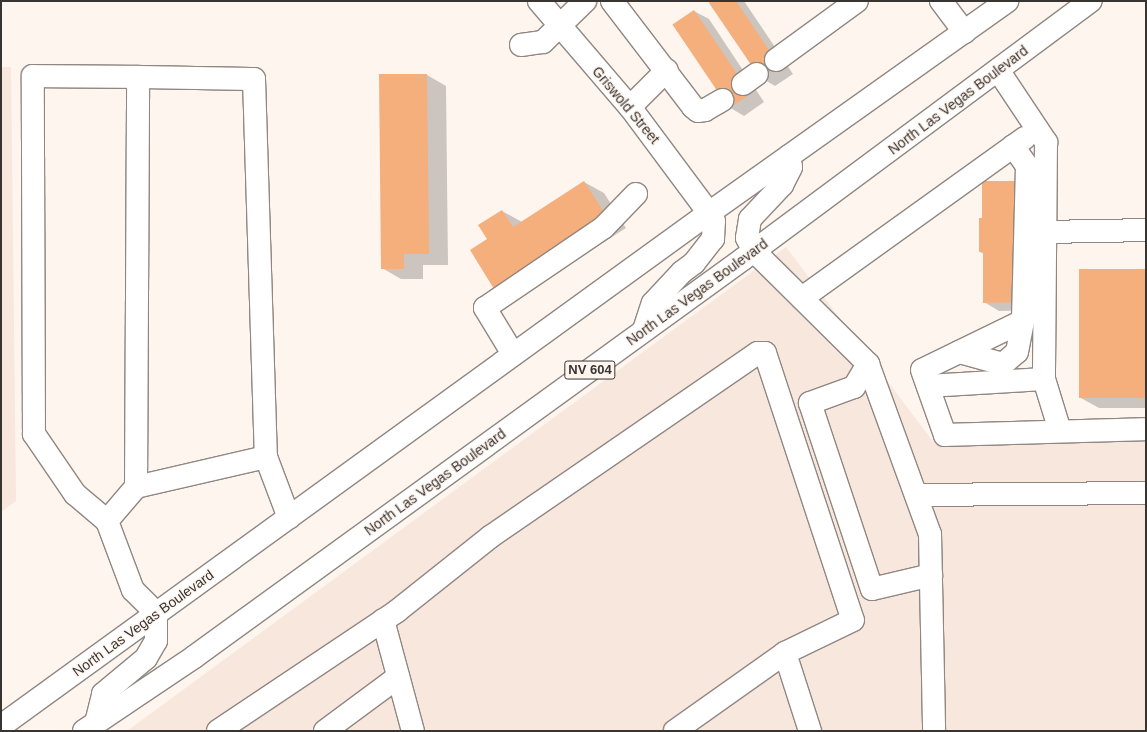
<!DOCTYPE html>
<html>
<head>
<meta charset="utf-8">
<style>
  body { margin:0 }
  #map { position:relative; width:1147px; height:732px; overflow:hidden; background:#fef5ef; font-family:Arial,sans-serif }
  div>[style] { position:absolute }
  .built>* { inset:0; background:#f8e7dd }
  .shadow>* { inset:0; background:#0003 }
  .building>* { inset:0; background:#f5af7c; transform-origin:0 0 }
  .roads { filter:drop-shadow(1px 0 #908782) drop-shadow(-1px 0 #908782) drop-shadow(0 1px #908782) drop-shadow(0 -1px #908782) }
  .minor>* { height:22px; margin:-11px; padding:0 11px; transform-origin:11px; border-radius:11px; background:#fff }
  .major>* { height:22px; margin:-11px; padding:0 11px; transform-origin:11px; border-radius:11px; background:#fff }
  span { translate:-50% -50%; white-space:nowrap; text-align:center; line-height:1.15; -webkit-text-stroke:3px #fef5ef; paint-order:stroke }
  .shield-label span { padding:1px 3px; background:#fef5ef; border:1px solid; border-radius:3px; -webkit-text-stroke-width:0 }
  .shield-label { font-size:13px; color:#383432; font-weight:700 }
  .street-label { font-size:14px; color:#383432 }
  .frame { position:absolute; inset:0; border:2px solid #383432; pointer-events:none }
</style>
</head>
<body>
<div id="map">
  <div class="built">
    <i style="clip-path:polygon(1px 67px,11px 67px,16px 501px,1px 512px)"></i>
    <i style="clip-path:polygon(786px 247px,935px 444px,1146px 440px,1146px 731px,127px 731px)"></i>
  </div>
  <div class="shadow">
    <i style="clip-path:polygon(713px 1px,744px 1px,793px 74px,775px 86px,760px 77px)"></i>
    <i style="clip-path:polygon(694px 11px,709px 19px,764px 102px,744px 116px,729px 107px)"></i>
    <i style="clip-path:polygon(427px 75px,446px 86px,448px 265px,423px 265px,423px 279px,401px 279px,382px 268px)"></i>
    <i style="clip-path:polygon(584px 182px,604px 193px,626px 228px,514px 299px,489px 239px,502px 211px,522px 222px)"></i>
    <i style="clip-path:polygon(1015px 182px,1030px 191px,1030px 310px,999px 311px,984px 302px,984px 254px,980px 252px,983px 219px)"></i>
    <i style="clip-path:polygon(1146px 270px,1146px 408px,1099px 408px,1079px 397px)"></i>
  </div>
  <div class="building">
    <i style="clip-path:polygon(711px 1px,736px 1px,779px 65px,760px 78px,709px 3px)"></i>
    <i style="left:694px;top:10px;width:101px;height:26px;rotate:56deg"></i>
    <i style="clip-path:polygon(379px 74px,427px 74px,429px 254px,404px 254px,404px 269px,381px 269px)"></i>
    <i style="clip-path:polygon(584px 181px,607px 217px,494px 289px,470px 250px,487px 239px,478px 225px,502px 210px,513px 227px)"></i>
    <i style="clip-path:polygon(982px 181px,1015px 181px,1015px 302px,983px 303px,983px 252px,979px 252px,979px 218px,982px 218px)"></i>
    <i style="left:1079px;top:269px;width:67px;height:129px"></i>
  </div>
  <div class="roads">
    <div class="minor">
      <i style="left:539px;top:1px;width:140px;rotate:49.4deg"></i>
      <i style="left:630px;top:107px;width:132px;rotate:53.3deg"></i>
      <i style="left:612px;top:1px;width:133px;rotate:52.6deg"></i>
      <i style="left:693px;top:107px;width:6px;rotate:39deg"></i>
      <i style="left:698px;top:111px;width:7px;rotate:-8deg"></i>
      <i style="left:705px;top:110px;width:20px;rotate:-30deg"></i>
      <i style="left:941px;top:1px;width:39px;rotate:53deg"></i>
      <i style="left:521px;top:45px;width:22px;rotate:-8deg"></i>
      <i style="left:543px;top:42px;width:59px;rotate:-44.3deg"></i>
      <i style="left:776px;top:60px;width:100px;rotate:-36.1deg"></i>
      <i style="left:998px;top:70px;width:87px;rotate:56.3deg"></i>
      <i style="left:1046px;top:142px;width:237px;rotate:90.5deg"></i>
      <i style="left:743px;top:84px;width:17px;rotate:-36deg"></i>
      <i style="left:630px;top:107px;width:52px;rotate:-45deg"></i>
      <i style="left:1013px;top:146px;width:24px;rotate:55deg"></i>
      <i style="left:1027px;top:166px;width:155px;rotate:91.5deg"></i>
      <i style="left:1023px;top:321px;width:112px;rotate:154.1deg"></i>
      <i style="left:922px;top:370px;width:69px;rotate:70.5deg"></i>
      <i style="left:945px;top:435px;width:201px;rotate:-1.7deg"></i>
      <i style="left:1045px;top:232px;width:101px;rotate:-1.1deg"></i>
      <i style="left:754px;top:251px;width:161px;rotate:44.7deg"></i>
      <i style="left:868px;top:364px;width:181px;rotate:70deg"></i>
      <i style="left:930px;top:534px;width:197px;rotate:88.8deg"></i>
      <i style="left:802px;top:298px;width:274px;rotate:-35.7deg"></i>
      <i style="left:959px;top:352px;width:46px;rotate:15.3deg"></i>
      <i style="left:1003px;top:364px;width:18px;rotate:-41deg"></i>
      <i style="left:1017px;top:352px;width:32px;rotate:-79deg"></i>
      <i style="left:513px;top:354px;width:54px;rotate:-121.3deg"></i>
      <i style="left:485px;top:308px;width:144px;rotate:-34.2deg"></i>
      <i style="left:604px;top:227px;width:46px;rotate:-45.9deg"></i>
      <i style="left:868px;top:364px;width:27px;rotate:121deg"></i>
      <i style="left:854px;top:387px;width:47px;rotate:160deg"></i>
      <i style="left:810px;top:403px;width:196px;rotate:71.6deg"></i>
      <i style="left:872px;top:589px;width:61px;rotate:-13.3deg"></i>
      <i style="left:928px;top:386px;width:116px;rotate:-3.5deg"></i>
      <i style="left:1044px;top:379px;width:54px;rotate:72.9deg"></i>
      <i style="left:266px;top:457px;width:133px;rotate:167deg"></i>
      <i style="left:136px;top:487px;width:410px;rotate:-89.7deg"></i>
      <i style="left:138px;top:77px;width:116px;rotate:1deg"></i>
      <i style="left:254px;top:79px;width:378px;rotate:88.2deg"></i>
      <i style="left:266px;top:457px;width:65px;rotate:69.3deg"></i>
      <i style="left:136px;top:487px;width:45px;rotate:130.5deg"></i>
      <i style="left:107px;top:521px;width:74px;rotate:69.4deg"></i>
      <i style="left:133px;top:590px;width:33px;rotate:45deg"></i>
      <i style="left:916px;top:495px;width:230px;rotate:-0.5deg"></i>
      <i style="left:107px;top:521px;width:42px;rotate:-139.8deg"></i>
      <i style="left:75px;top:494px;width:73px;rotate:-124.3deg"></i>
      <i style="left:34px;top:434px;width:358px;rotate:-90.2deg"></i>
      <i style="left:33px;top:76px;width:105px;rotate:0.5deg"></i>
      <i style="left:383px;top:620px;width:115px;rotate:74.9deg"></i>
      <i style="left:785px;top:653px;width:82px;rotate:72.2deg"></i>
      <i style="left:218px;top:731px;width:216px;rotate:-33.8deg"></i>
      <i style="left:397px;top:611px;width:119px;rotate:-38.5deg"></i>
      <i style="left:490px;top:537px;width:325px;rotate:-34.5deg"></i>
      <i style="left:758px;top:353px;width:7px"></i>
      <i style="left:765px;top:353px;width:281px;rotate:71.8deg"></i>
      <i style="left:853px;top:620px;width:76px;rotate:154.1deg"></i>
      <i style="left:785px;top:653px;width:135px;rotate:144.7deg"></i>
      <i style="left:325px;top:731px;width:91px;rotate:-36.5deg"></i>
    </div>
    <div class="major">
      <i style="left:754px;top:251px;width:15px;rotate:-118deg"></i>
      <i style="left:747px;top:238px;width:19px;rotate:-81deg"></i>
      <i style="left:750px;top:219px;width:47px;rotate:-46.7deg"></i>
      <i style="left:782px;top:185px;width:20px;rotate:-63deg"></i>
      <i style="left:791px;top:167px;width:11px;rotate:-100deg"></i>
      <i style="left:644px;top:330px;width:28px;rotate:-72deg"></i>
      <i style="left:653px;top:303px;width:42px;rotate:-46.9deg"></i>
      <i style="left:682px;top:272px;width:15px;rotate:-37deg"></i>
      <i style="left:694px;top:263px;width:31px;rotate:-52deg"></i>
      <i style="left:713px;top:239px;width:18px;rotate:-87deg"></i>
      <i style="left:714px;top:221px;width:9px;rotate:-122deg"></i>
      <i style="left:96px;top:723px;width:30px;rotate:-76deg"></i>
      <i style="left:103px;top:694px;width:56px;rotate:-39.9deg"></i>
      <i style="left:146px;top:658px;width:20px;rotate:-60deg"></i>
      <i style="left:156px;top:641px;width:28px;rotate:-90deg"></i>
      <i style="left:1px;top:726px;width:874px;rotate:-35.93deg"></i>
      <i style="left:709px;top:213px;width:366px;rotate:-35.4deg"></i>
      <i style="left:84px;top:731px;width:133px;rotate:-33.9deg"></i>
      <i style="left:194px;top:657px;width:678px;rotate:-35.94deg"></i>
      <i style="left:743px;top:259px;width:433px;rotate:-36.6deg"></i>
    </div>
  </div>
  <div class="shield-label">
    <span style="left:590px;top:370px">NV 604</span>
  </div>
  <div class="street-label">
    <span style="left:958px;top:100px;rotate:-37deg">North Las Vegas Boulevard</span>
    <span style="left:626px;top:105px;rotate:50deg">Griswold Street</span>
    <span style="left:697px;top:292px;rotate:-36deg">North Las Vegas Boulevard</span>
    <span style="left:435px;top:482px;rotate:-36deg">North Las Vegas Boulevard</span>
    <span style="left:143px;top:623px;rotate:-36deg">North Las Vegas Boulevard</span>
  </div>
  <div class="frame"></div>
</div>
</body>
</html>
